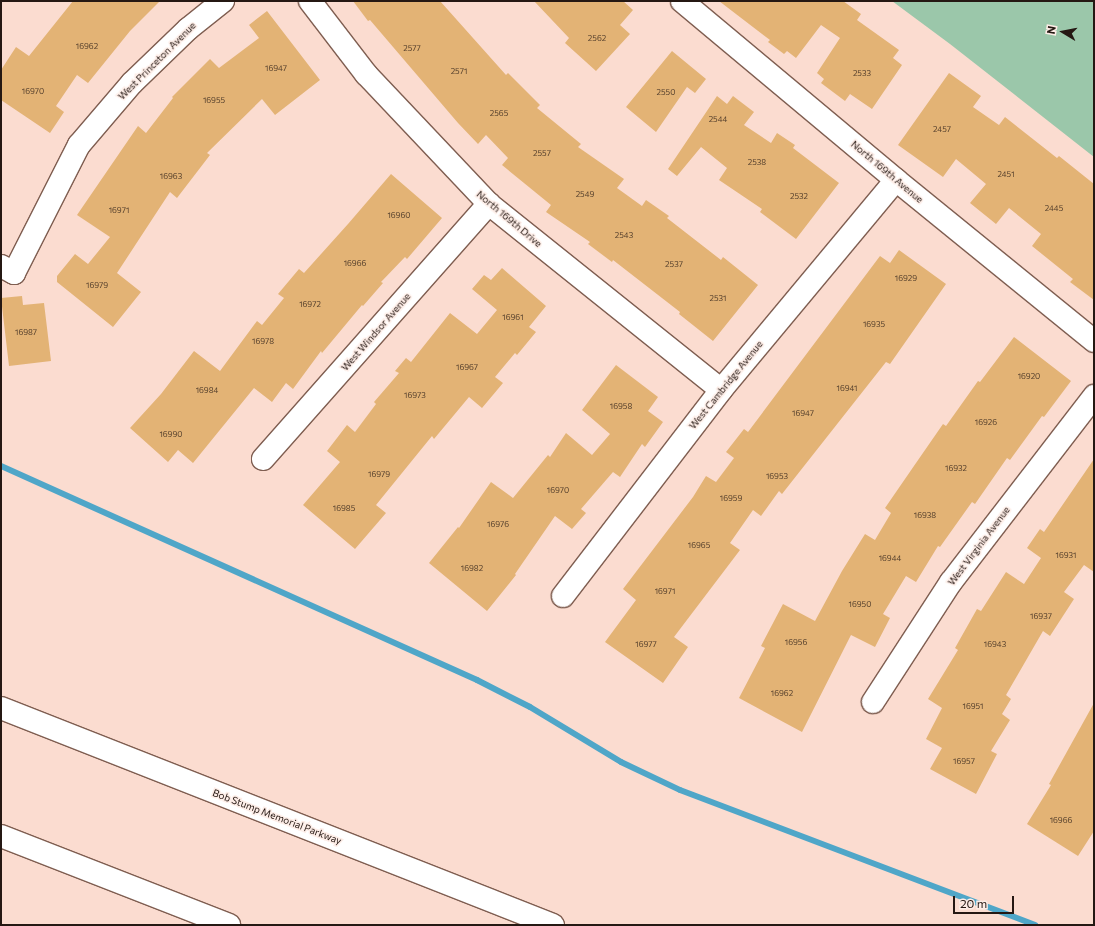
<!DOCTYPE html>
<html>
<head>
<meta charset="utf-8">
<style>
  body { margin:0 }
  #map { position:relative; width:1095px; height:926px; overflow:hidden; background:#fbdcd0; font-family:Commissioner,sans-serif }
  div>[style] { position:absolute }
  .green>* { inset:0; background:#9bc7aa }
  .stream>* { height:6px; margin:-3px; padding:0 3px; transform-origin:3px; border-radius:3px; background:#4fa6c8 }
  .building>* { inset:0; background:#e3b375 }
  .roads { filter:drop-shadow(1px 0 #7f5e51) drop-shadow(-1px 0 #7f5e51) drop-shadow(0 1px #7f5e51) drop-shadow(0 -1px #7f5e51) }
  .minor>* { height:22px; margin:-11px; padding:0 11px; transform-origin:11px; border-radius:11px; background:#fff }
  .highway>* { height:22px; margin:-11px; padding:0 11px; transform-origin:11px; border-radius:11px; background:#fff }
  span { translate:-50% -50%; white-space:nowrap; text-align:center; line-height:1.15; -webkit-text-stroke:3px #fdede7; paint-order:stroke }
  .number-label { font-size:8px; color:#543f2c }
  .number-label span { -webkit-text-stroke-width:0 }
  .street-label { font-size:10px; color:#251813 }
  .frame { position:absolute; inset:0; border:2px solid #251813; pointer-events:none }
  .north { position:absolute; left:1043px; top:12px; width:40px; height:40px; -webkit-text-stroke:3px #fdede7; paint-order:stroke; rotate:280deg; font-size:11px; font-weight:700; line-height:16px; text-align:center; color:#251813 }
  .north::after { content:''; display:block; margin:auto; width:14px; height:18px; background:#251813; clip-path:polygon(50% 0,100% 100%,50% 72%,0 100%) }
  .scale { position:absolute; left:953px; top:896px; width:61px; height:18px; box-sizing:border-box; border:2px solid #251813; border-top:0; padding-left:5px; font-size:12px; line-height:14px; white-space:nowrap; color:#251813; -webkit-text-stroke:3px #fdede7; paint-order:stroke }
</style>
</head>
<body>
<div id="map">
  <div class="green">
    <i style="clip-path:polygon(892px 1px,1094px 1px,1094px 157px,950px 44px)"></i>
  </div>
  <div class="stream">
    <i style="left:1px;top:466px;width:522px;rotate:24.21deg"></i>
    <i style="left:477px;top:680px;width:59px;rotate:27deg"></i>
    <i style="left:530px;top:707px;width:106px;rotate:31.1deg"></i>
    <i style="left:621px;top:762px;width:65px;rotate:25.4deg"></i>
    <i style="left:680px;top:790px;width:380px;rotate:20.8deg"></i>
  </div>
  <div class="building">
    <i style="clip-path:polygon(73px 1px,160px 1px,130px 31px,88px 83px,77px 75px,56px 106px,64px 112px,50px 133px,1px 100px,1px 70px,16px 47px,29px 56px)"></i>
    <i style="clip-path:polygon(353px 1px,440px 1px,506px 75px,508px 73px,540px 105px,537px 108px,581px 144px,578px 147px,624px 179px,617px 188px,642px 206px,646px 200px,669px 216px,667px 218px,721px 260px,723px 257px,758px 285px,713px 341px,679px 314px,680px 312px,613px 260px,612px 262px,588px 244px,590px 242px,546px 212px,551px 205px,502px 165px,508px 158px,486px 135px,478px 144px,458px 123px,370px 20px,368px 21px)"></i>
    <i style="clip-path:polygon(534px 1px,623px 1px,633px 10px,620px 25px,630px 34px,596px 71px,565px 43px,569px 38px)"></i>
    <i style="clip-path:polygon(719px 1px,843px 1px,861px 14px,857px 20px,899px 50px,893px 58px,902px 65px,872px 109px,850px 94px,845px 101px,821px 83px,824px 79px,817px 73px,840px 38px,821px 25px,796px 58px,787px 51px,784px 54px,768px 42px,770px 40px)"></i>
    <i style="clip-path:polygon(267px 11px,320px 80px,275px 115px,262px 99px,207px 153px,210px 155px,177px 198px,170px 192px,117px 273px,141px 292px,113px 327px,57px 282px,57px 276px,75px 254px,88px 264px,110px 237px,77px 215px,138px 126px,146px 133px,173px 98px,172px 97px,210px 59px,219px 68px,259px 38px,249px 25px)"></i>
    <i style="clip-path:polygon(672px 51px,706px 79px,695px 93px,687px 87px,656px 132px,626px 107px)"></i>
    <i style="clip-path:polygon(949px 73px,981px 96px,973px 107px,999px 125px,1005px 117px,1057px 158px,1059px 156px,1094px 184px,1094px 300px,1070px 282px,1073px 279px,1032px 246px,1041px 234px,1009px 208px,996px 224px,970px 203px,986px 184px,956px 159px,943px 177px,898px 145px)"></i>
    <i style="clip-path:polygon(717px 96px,727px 104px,733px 96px,754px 112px,744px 125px,771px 143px,777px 133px,795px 145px,793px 148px,839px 183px,796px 239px,760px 212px,762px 209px,719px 180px,727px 168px,701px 147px,677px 176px,668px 169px)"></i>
    <i style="clip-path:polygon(391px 174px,442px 218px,407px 259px,405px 257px,381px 282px,383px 283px,363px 306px,362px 305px,322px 353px,321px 351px,293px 389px,286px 383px,272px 402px,254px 388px,193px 463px,178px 450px,168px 462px,130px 428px,161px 394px,194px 351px,220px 371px,257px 321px,262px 325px,284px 298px,278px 294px,299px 269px,304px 273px,348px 224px)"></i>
    <i style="clip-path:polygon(899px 250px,946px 284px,890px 364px,886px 362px,782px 494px,779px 491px,761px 516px,753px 510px,730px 543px,740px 550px,674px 637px,688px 647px,663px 683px,605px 642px,636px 600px,623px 589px,693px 497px,706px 476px,716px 482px,734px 458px,726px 452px,744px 429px,748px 432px,880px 256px,890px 263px)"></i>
    <i style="clip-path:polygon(502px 268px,546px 306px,529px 327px,536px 332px,517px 355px,515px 353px,495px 377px,503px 383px,482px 408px,469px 397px,434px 439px,432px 436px,376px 505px,386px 513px,355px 549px,303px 505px,340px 462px,327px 451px,347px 425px,355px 432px,376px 404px,374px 402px,399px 373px,395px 371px,406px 358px,411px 362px,450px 313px,477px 334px,497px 310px,472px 289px,484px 275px,491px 280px)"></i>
    <i style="clip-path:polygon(22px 296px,23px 305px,44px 303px,51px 361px,9px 366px,1px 298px)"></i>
    <i style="clip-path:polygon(1014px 337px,1071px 381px,1044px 417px,1042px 416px,1010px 460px,1007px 458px,975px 504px,972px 502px,940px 547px,938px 546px,916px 582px,906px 576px,883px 614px,890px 618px,875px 647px,851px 635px,802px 732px,739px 698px,765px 648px,761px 646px,783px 604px,815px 621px,842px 571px,865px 534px,875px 540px,891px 513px,885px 508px,916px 463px,943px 424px,946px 426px,978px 381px,980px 382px)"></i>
    <i style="clip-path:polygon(616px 365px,658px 397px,648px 411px,663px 422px,645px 447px,642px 444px,620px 477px,613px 472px,581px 509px,586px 513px,572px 529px,555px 516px,515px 574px,516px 575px,487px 611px,429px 563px,458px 527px,459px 528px,491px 482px,513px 498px,548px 455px,550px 457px,566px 433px,592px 455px,610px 434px,582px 410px)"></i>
    <i style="clip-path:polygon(1094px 459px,1094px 572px,1084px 565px,1064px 592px,1074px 599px,1050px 636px,1043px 631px,1006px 695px,1011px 699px,1002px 714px,1010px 720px,991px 751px,997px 754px,976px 794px,930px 769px,942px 748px,926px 739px,942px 708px,928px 699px,958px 650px,955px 648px,977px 609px,981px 611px,1006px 572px,1024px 584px,1041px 558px,1027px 548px,1040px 529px,1044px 532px)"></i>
    <i style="clip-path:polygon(1094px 703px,1094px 831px,1078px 856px,1027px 824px,1051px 785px,1049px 784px)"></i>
  </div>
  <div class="roads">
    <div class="minor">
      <i style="left:310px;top:1px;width:92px;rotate:52.5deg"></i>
      <i style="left:366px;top:74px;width:179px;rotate:46.6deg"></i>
      <i style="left:489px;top:204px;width:297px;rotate:38.7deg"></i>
      <i style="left:682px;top:1px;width:279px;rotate:39.9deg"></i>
      <i style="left:896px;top:180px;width:255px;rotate:39.1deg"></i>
      <i style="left:1px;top:266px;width:15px;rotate:28deg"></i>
      <i style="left:14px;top:273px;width:144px;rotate:-63.1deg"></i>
      <i style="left:79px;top:145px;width:82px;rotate:-49.5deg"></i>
      <i style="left:132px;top:83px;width:78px;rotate:-44deg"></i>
      <i style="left:188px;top:29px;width:45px;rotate:-38.7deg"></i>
      <i style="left:263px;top:459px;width:341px;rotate:-48.5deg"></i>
      <i style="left:563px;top:596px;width:260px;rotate:-52.5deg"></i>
      <i style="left:721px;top:390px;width:273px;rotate:-50.2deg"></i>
      <i style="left:873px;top:702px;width:143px;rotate:-57deg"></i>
      <i style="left:951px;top:582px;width:235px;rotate:-52.4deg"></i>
    </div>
    <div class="highway">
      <i style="left:1px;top:708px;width:593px;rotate:21.46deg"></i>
      <i style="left:1px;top:836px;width:245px;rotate:21.3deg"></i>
    </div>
  </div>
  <div class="number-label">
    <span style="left:597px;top:39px">2562</span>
    <span style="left:87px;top:47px">16962</span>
    <span style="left:412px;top:49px">2577</span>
    <span style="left:276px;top:69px">16947</span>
    <span style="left:459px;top:72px">2571</span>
    <span style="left:862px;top:74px">2533</span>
    <span style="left:33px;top:92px">16970</span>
    <span style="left:666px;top:93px">2550</span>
    <span style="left:214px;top:101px">16955</span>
    <span style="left:499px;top:114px">2565</span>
    <span style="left:718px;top:120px">2544</span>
    <span style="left:942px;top:130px">2457</span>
    <span style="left:542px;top:154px">2557</span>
    <span style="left:757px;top:163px">2538</span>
    <span style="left:1006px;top:175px">2451</span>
    <span style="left:171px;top:177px">16963</span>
    <span style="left:585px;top:195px">2549</span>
    <span style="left:799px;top:197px">2532</span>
    <span style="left:1054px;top:209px">2445</span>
    <span style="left:119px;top:211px">16971</span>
    <span style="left:399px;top:216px">16960</span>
    <span style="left:624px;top:236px">2543</span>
    <span style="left:355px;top:264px">16966</span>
    <span style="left:674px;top:265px">2537</span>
    <span style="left:906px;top:279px">16929</span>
    <span style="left:97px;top:286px">16979</span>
    <span style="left:718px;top:299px">2531</span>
    <span style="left:310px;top:305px">16972</span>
    <span style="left:513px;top:318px">16961</span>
    <span style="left:874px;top:325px">16935</span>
    <span style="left:26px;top:333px">16987</span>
    <span style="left:263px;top:342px">16978</span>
    <span style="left:467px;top:368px">16967</span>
    <span style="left:1029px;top:377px">16920</span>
    <span style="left:847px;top:389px">16941</span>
    <span style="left:207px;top:391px">16984</span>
    <span style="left:415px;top:396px">16973</span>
    <span style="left:621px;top:407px">16958</span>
    <span style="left:803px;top:414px">16947</span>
    <span style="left:986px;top:423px">16926</span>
    <span style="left:171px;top:435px">16990</span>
    <span style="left:956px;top:469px">16932</span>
    <span style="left:379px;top:475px">16979</span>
    <span style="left:777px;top:477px">16953</span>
    <span style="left:558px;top:491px">16970</span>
    <span style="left:731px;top:499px">16959</span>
    <span style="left:344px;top:509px">16985</span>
    <span style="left:925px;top:516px">16938</span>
    <span style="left:498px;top:525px">16976</span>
    <span style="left:699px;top:546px">16965</span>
    <span style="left:1066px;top:556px">16931</span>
    <span style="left:890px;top:559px">16944</span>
    <span style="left:472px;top:569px">16982</span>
    <span style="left:665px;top:592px">16971</span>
    <span style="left:860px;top:605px">16950</span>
    <span style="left:1041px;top:617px">16937</span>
    <span style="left:796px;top:643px">16956</span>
    <span style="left:646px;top:645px">16977</span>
    <span style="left:995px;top:645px">16943</span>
    <span style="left:782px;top:694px">16962</span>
    <span style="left:973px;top:707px">16951</span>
    <span style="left:964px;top:762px">16957</span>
    <span style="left:1061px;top:821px">16966</span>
  </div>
  <div class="street-label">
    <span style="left:157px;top:61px;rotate:-45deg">West Princeton Avenue</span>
    <span style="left:887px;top:172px;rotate:40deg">North 169th Avenue</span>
    <span style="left:509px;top:219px;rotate:40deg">North 169th Drive</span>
    <span style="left:376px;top:332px;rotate:-49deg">West Windsor Avenue</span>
    <span style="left:726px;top:385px;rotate:-51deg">West Cambridge Avenue</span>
    <span style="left:979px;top:546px;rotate:-53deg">West Virginia Avenue</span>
    <span style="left:277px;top:817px;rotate:21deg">Bob Stump Memorial Parkway</span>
  </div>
  <div class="frame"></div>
  <div class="north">N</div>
  <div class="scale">20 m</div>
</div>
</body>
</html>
